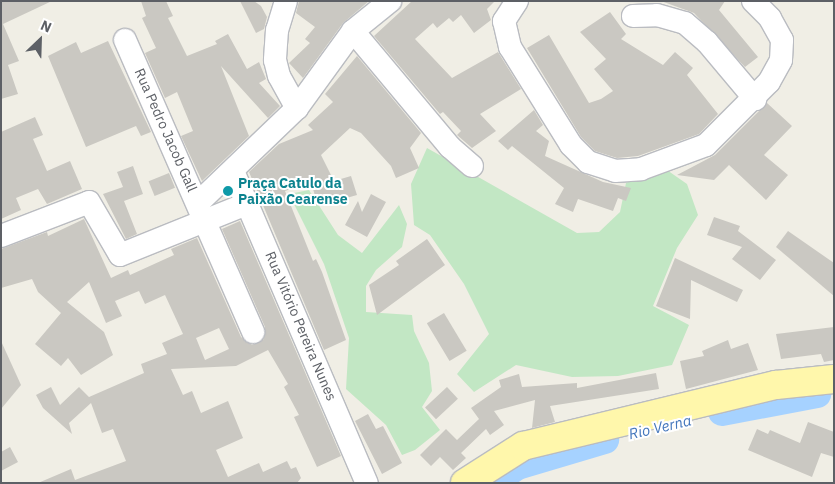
<!DOCTYPE html>
<html>
<head>
<meta charset="utf-8">
<style>
  body { margin:0 }
  #map { position:relative; width:835px; height:484px; overflow:hidden; background:#f0eee5; font-family:"IBM Plex Sans",sans-serif }
  div>[style] { position:absolute }
  .green>* { inset:0; background:#c2e7c4 }
  .river>* { height:28px; margin:-14px; padding:0 14px; transform-origin:14px; border-radius:14px; background:#a6d2ff }
  .building>* { inset:0; background:#cac8c2; transform-origin:0 0 }
  .roads { filter:drop-shadow(1px 0 #babcc1) drop-shadow(-1px 0 #babcc1) drop-shadow(0 1px #babcc1) drop-shadow(0 -1px #babcc1) }
  .minor>* { height:22px; margin:-11px; padding:0 11px; transform-origin:11px; border-radius:11px; background:#fff }
  .major>* { height:28px; margin:-14px; padding:0 14px; transform-origin:14px; border-radius:14px; background:#fff7ab }
  .dots>* { width:14px; height:14px; translate:-50% -50%; box-sizing:border-box; border:2px solid #fff; border-radius:50% }
  span { translate:-50% -50%; white-space:nowrap; text-align:center; line-height:1.15; -webkit-text-stroke:4px #fff; paint-order:stroke }
  .street-label { font-size:14px; color:#5d6066 }
  .culture-label { font-size:14px; color:#0d838f; font-weight:700 }
  .left { translate:0 -50%; text-align:left }
  .water-label { font-size:15px; color:#4376bc; font-style:italic }
  .frame { position:absolute; inset:0; border:2px solid #5d6066; pointer-events:none }
  .north { position:absolute; left:15px; top:15px; width:50px; height:50px; -webkit-text-stroke:4px #fff; paint-order:stroke; rotate:24deg; font-size:14px; font-weight:700; line-height:20px; text-align:center; color:#5d6066 }
  .north::after { content:''; display:block; margin:auto; width:18px; height:22px; background:#5d6066; clip-path:polygon(50% 0,100% 100%,50% 72%,0 100%) }
</style>
</head>
<body>
<div id="map">
  <div class="green">
    <i style="clip-path:polygon(427px 148px,577px 233px,599px 232px,620px 212px,626px 183px,664px 168px,687px 184px,698px 215px,677px 248px,653px 306px,689px 325px,672px 365px,618px 376px,572px 377px,516px 365px,474px 392px,457px 374px,489px 334px,464px 284px,430px 235px,414px 225px,411px 184px)"></i>
    <i style="clip-path:polygon(309px 190px,338px 235px,362px 253px,399px 205px,407px 224px,402px 247px,376px 270px,366px 286px,366px 312px,412px 315px,414px 331px,429px 363px,432px 391px,422px 407px,440px 430px,415px 450px,402px 455px,386px 425px,346px 389px,349px 338px,324px 264px,289px 194px)"></i>
  </div>
  <div class="river">
    <i style="left:722px;top:412px;width:97px;rotate:-10.7deg"></i>
    <i style="left:493px;top:483px;width:29px;rotate:-35deg"></i>
    <i style="left:517px;top:466px;width:92px;rotate:-16.5deg"></i>
  </div>
  <div class="building">
    <i style="clip-path:polygon(1px 1px,52px 1px,3px 24px,19px 61px,8px 65px,18px 94px,1px 99px)"></i>
    <i style="clip-path:polygon(141px 1px,166px 1px,173px 16px,168px 18px,187px 56px,217px 44px,215px 41px,228px 34px,247px 69px,259px 62px,266px 79px,259px 83px,280px 106px,268px 118px,221px 66px,249px 136px,202px 181px,181px 136px,193px 131px,177px 92px,165px 98px,145px 53px,156px 48px,142px 18px,146px 16px)"></i>
    <i style="clip-path:polygon(240px 1px,254px 1px,261px 6px,267px 17px,264px 29px,256px 33px)"></i>
    <i style="clip-path:polygon(299px 1px,369px 1px,343px 23px,303px 78px,289px 63px,310px 43px,305px 39px,315px 27px,296px 13px)"></i>
    <i style="clip-path:polygon(412px 1px,495px 1px,487px 9px,491px 20px,474px 33px,461px 15px,453px 22px,449px 18px,437px 28px,433px 23px,415px 39px,452px 78px,498px 52px,521px 89px,480px 114px,496px 131px,472px 148px,457px 135px,461px 131px,443px 112px,440px 114px,374px 36px)"></i>
    <i style="clip-path:polygon(661px 1px,725px 1px,719px 10px,758px 57px,745px 67px,694px 13px)"></i>
    <i style="clip-path:polygon(610px 12px,626px 34px,621px 39px,663px 65px,675px 52px,693px 68px,687px 75px,718px 114px,699px 134px,638px 156px,617px 158px,595px 151px,581px 137px,527px 48px,549px 35px,589px 103px,601px 99px,613px 91px,594px 69px,606px 59px,580px 32px)"></i>
    <i style="clip-path:polygon(108px 41px,151px 132px,141px 136px,136px 126px,86px 147px,48px 56px,76px 42px,81px 53px)"></i>
    <i style="clip-path:polygon(357px 56px,421px 133px,410px 148px,419px 168px,396px 178px,391px 166px,361px 133px,350px 128px,321px 155px,334px 181px,351px 176px,357px 195px,318px 206px,311px 182px,285px 191px,313px 261px,316px 259px,322px 272px,346px 340px,324px 350px,249px 172px,279px 144px,313px 130px,308px 125px,333px 102px,325px 94px)"></i>
    <i style="clip-path:polygon(767px 103px,792px 126px,764px 155px,788px 175px,766px 200px,729px 165px,714px 180px,677px 175px,715px 155px)"></i>
    <i style="clip-path:polygon(534px 110px,543px 125px,536px 131px,549px 141px,545px 156px,603px 182px,631px 188px,626px 201px,618px 198px,613px 211px,578px 199px,573px 212px,555px 204px,564px 188px,512px 146px,508px 150px,498px 141px)"></i>
    <i style="clip-path:polygon(35px 117px,43px 135px,33px 139px,47px 171px,70px 161px,82px 189px,47px 204px,38px 189px,16px 198px,21px 210px,1px 219px,1px 132px)"></i>
    <i style="clip-path:polygon(133px 166px,143px 194px,124px 201px,137px 234px,126px 239px,103px 194px,123px 187px,117px 172px)"></i>
    <i style="left:169px;top:173px;width:16px;height:22px;rotate:68deg"></i>
    <i style="clip-path:polygon(371px 194px,386px 202px,367px 237px,345px 225px,358px 201px,362px 212px)"></i>
    <i style="clip-path:polygon(714px 217px,740px 226px,738px 231px,776px 260px,760px 280px,732px 259px,742px 247px,707px 235px)"></i>
    <i style="clip-path:polygon(evenodd,84px 219px,111px 278px,128px 270px,130px 275px,174px 255px,171px 249px,197px 238px,241px 337px,252px 345px,264px 339px,265px 327px,222px 229px,240px 221px,341px 456px,317px 467px,294px 417px,299px 415px,284px 387px,288px 384px,268px 350px,236px 366px,171px 369px,183px 395px,192px 391px,201px 413px,228px 401px,243px 438px,216px 450px,228px 477px,259px 463px,263px 472px,287px 461px,291px 469px,296px 467px,301px 478px,297px 483px,38px 483px,71px 469px,75px 480px,126px 461px,113px 429px,102px 433px,91px 403px,69px 423px,72px 434px,43px 408px,36px 395px,51px 387px,60px 405px,79px 387px,89px 397px,144px 373px,141px 364px,167px 354px,162px 343px,183px 334px,165px 295px,145px 304px,139px 291px,115px 301px,122px 316px,106px 323px,89px 282px,67px 302px,104px 332px,113px 355px,81px 375px,68px 358px,61px 366px,35px 344px,61px 313px,38px 292px,32px 279px,1px 288px,1px 249px,47px 232px,48px 236px,84px 219px,219px 328px,229px 349px,205px 360px,196px 338px,219px 328px)"></i>
    <i style="clip-path:polygon(788px 231px,834px 263px,834px 296px,776px 247px)"></i>
    <i style="clip-path:polygon(427px 239px,445px 265px,377px 315px,369px 285px,399px 265px,396px 261px)"></i>
    <i style="clip-path:polygon(675px 258px,743px 290px,737px 302px,691px 280px,690px 319px,656px 306px)"></i>
    <i style="left:444px;top:313px;width:44px;height:20px;rotate:59deg"></i>
    <i style="clip-path:polygon(834px 327px,834px 360px,824px 362px,821px 354px,781px 359px,776px 334px)"></i>
    <i style="clip-path:polygon(728px 340px,731px 349px,748px 343px,758px 370px,686px 389px,680px 361px,704px 356px,702px 351px)"></i>
    <i style="clip-path:polygon(1px 341px,21px 385px,1px 409px)"></i>
    <i style="clip-path:polygon(656px 373px,659px 389px,550px 406px,555px 422px,532px 428px,535px 400px,494px 411px,504px 425px,490px 435px,486px 429px,461px 453px,466px 458px,453px 470px,440px 457px,431px 466px,420px 455px,446px 429px,457px 440px,479px 419px,471px 408px,501px 387px,499px 380px,519px 374px,522px 387px,577px 383px,577px 388px)"></i>
    <i style="left:447px;top:387px;width:16px;height:30px;rotate:47deg"></i>
    <i style="clip-path:polygon(368px 414px,376px 429px,383px 426px,402px 463px,382px 474px,355px 421px)"></i>
    <i style="clip-path:polygon(808px 422px,834px 432px,834px 457px,821px 453px,812px 477px,748px 450px,757px 429px,768px 434px,770px 430px,800px 443px)"></i>
    <i style="clip-path:polygon(10px 447px,18px 462px,1px 471px,1px 452px)"></i>
  </div>
  <div class="roads">
    <div class="minor">
      <i style="left:286px;top:1px;width:30px;rotate:107deg"></i>
      <i style="left:277px;top:30px;width:30px;rotate:94deg"></i>
      <i style="left:275px;top:60px;width:16px;rotate:76deg"></i>
      <i style="left:279px;top:76px;width:37px;rotate:61deg"></i>
      <i style="left:517px;top:1px;width:24px;rotate:123deg"></i>
      <i style="left:504px;top:21px;width:27px;rotate:77deg"></i>
      <i style="left:510px;top:47px;width:115px;rotate:58.1deg"></i>
      <i style="left:571px;top:145px;width:24px;rotate:45deg"></i>
      <i style="left:588px;top:162px;width:28px;rotate:18deg"></i>
      <i style="left:615px;top:171px;width:26px;rotate:-4deg"></i>
      <i style="left:641px;top:169px;width:69px;rotate:-20.3deg"></i>
      <i style="left:706px;top:145px;width:89px;rotate:-45deg"></i>
      <i style="left:769px;top:82px;width:25px;rotate:-61deg"></i>
      <i style="left:781px;top:60px;width:20px;rotate:-87deg"></i>
      <i style="left:782px;top:40px;width:25px;rotate:-119deg"></i>
      <i style="left:770px;top:18px;width:24px;rotate:-135deg"></i>
      <i style="left:633px;top:16px;width:24px;rotate:-2deg"></i>
      <i style="left:657px;top:15px;width:29px;rotate:16deg"></i>
      <i style="left:685px;top:23px;width:29px;rotate:41deg"></i>
      <i style="left:707px;top:42px;width:75px;rotate:49.9deg"></i>
      <i style="left:353px;top:31px;width:151px;rotate:50.1deg"></i>
      <i style="left:450px;top:147px;width:29px;rotate:41deg"></i>
      <i style="left:125px;top:40px;width:319px;rotate:66.3deg"></i>
      <i style="left:233px;top:171px;width:340px;rotate:66.8deg"></i>
      <i style="left:198px;top:203px;width:137px;rotate:-43.8deg"></i>
      <i style="left:297px;top:108px;width:95px;rotate:-54deg"></i>
      <i style="left:353px;top:31px;width:48px;rotate:-39deg"></i>
      <i style="left:1px;top:236px;width:94px;rotate:-21.1deg"></i>
      <i style="left:89px;top:202px;width:61px;rotate:59.7deg"></i>
      <i style="left:120px;top:255px;width:139px;rotate:-22deg"></i>
    </div>
    <div class="major">
      <i style="left:465px;top:483px;width:69px;rotate:-32.5deg"></i>
      <i style="left:523px;top:446px;width:260px;rotate:-13.6deg"></i>
      <i style="left:776px;top:385px;width:58px;rotate:-5.9deg"></i>
    </div>
  </div>
  <div class="dots">
    <i style="left:228px;top:191px;background:#0f9aa8"></i>
  </div>
  <div class="street-label">
    <span style="left:166px;top:130px;rotate:66deg">Rua Pedro Jacob Gall</span>
    <span style="left:301px;top:326px;rotate:67deg">Rua Vitório Pereira Nunes</span>
  </div>
  <div class="culture-label">
    <span class="left" style="left:238px;top:191px">Praça Catulo da<br>Paixão Cearense</span>
  </div>
  <div class="water-label">
    <span style="left:660px;top:427px;rotate:-13deg">Rio Verna</span>
  </div>
  <div class="frame"></div>
  <div class="north">N</div>
</div>
</body>
</html>
